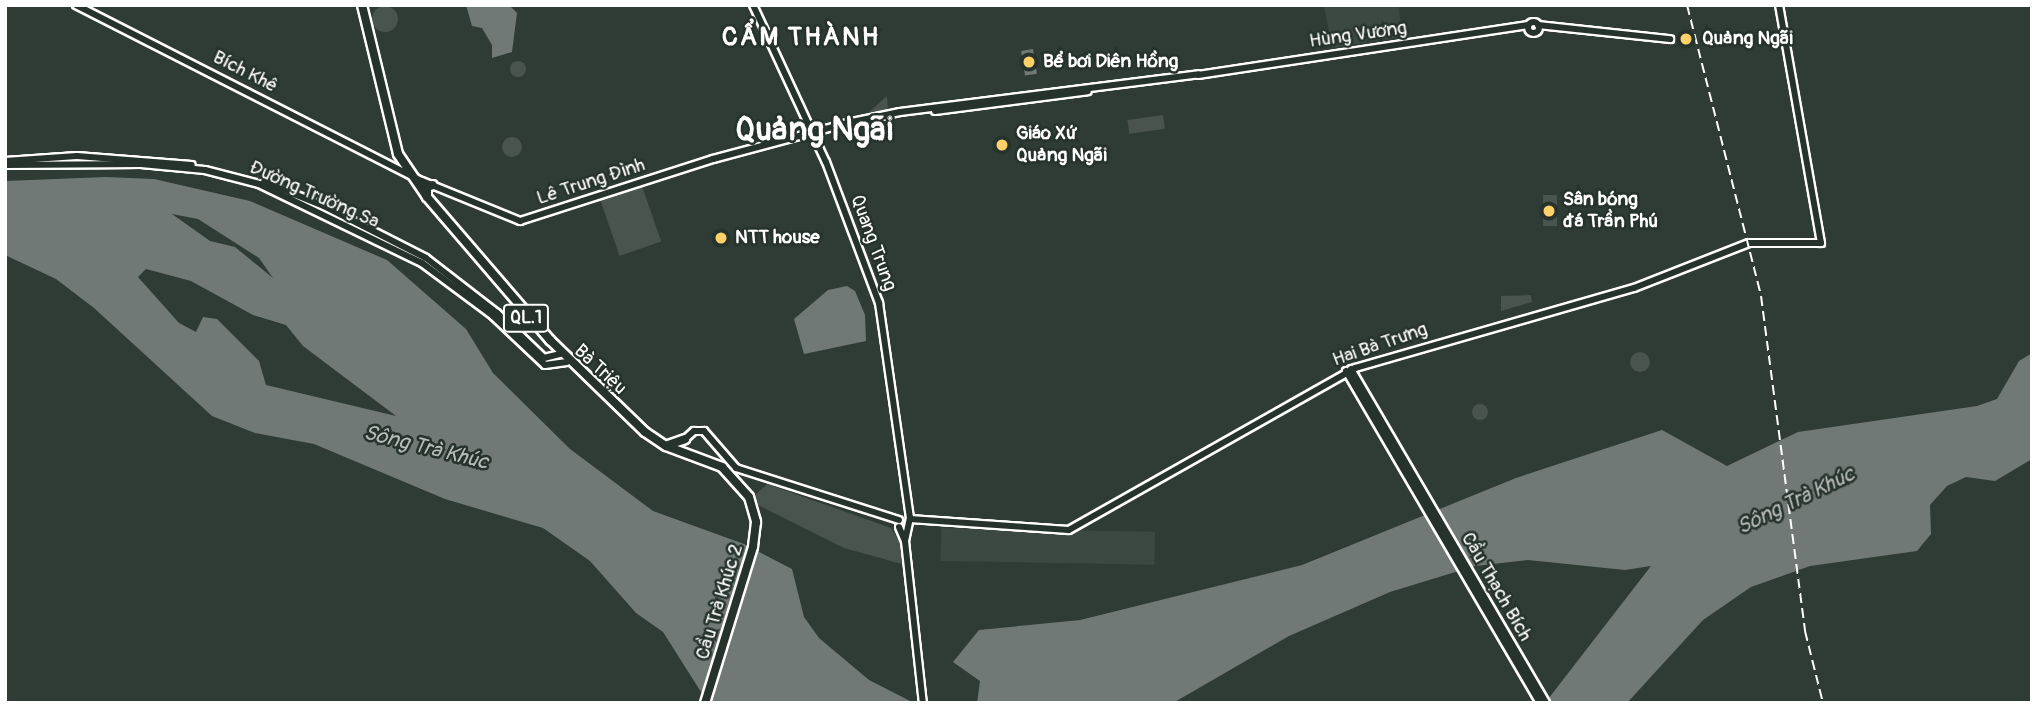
<!DOCTYPE html>
<html>
<head>
<meta charset="utf-8">
<style>
  body { margin:0 }
  #map { position:relative; width:2037px; height:708px; overflow:hidden; background:#2f3b35; font-family:Pangolin,sans-serif }
  div>[style] { position:absolute }
  .built>* { inset:0; background:#3c4842; transform-origin:0 0 }
  .green>* { inset:0; background:#4a544f; transform-origin:0 0 }
  .round { border-radius:50% }
  .water>* { inset:0; background:#707975; transform-origin:0 0 }
  .roads { filter:drop-shadow(2px 0 #fff) drop-shadow(-2px 0 #fff) drop-shadow(0 2px #fff) drop-shadow(0 -2px #fff) }
  .major>* { height:6px; margin:-3px; padding:0 3px; transform-origin:3px; border-radius:3px; background:#26332d }
  .major>.ring { margin:-3px; padding:0; box-sizing:content-box; background:none; border:6px solid #26332d; border-radius:50% }
  .highway>* { height:8px; margin:-4px; padding:0 4px; transform-origin:4px; border-radius:4px; background:#26332d }
  .rail>* { height:2px; margin-top:-1px; transform-origin:0; background:repeating-linear-gradient(90deg,#fff 0 10px,transparent 0 15px) }
  .dots>* { width:19px; height:19px; translate:-50% -50%; box-sizing:border-box; border:4px solid #26332d; border-radius:50% }
  span { translate:-50% -50%; white-space:nowrap; text-align:center; line-height:1.15; -webkit-text-stroke:5px #26332d; paint-order:stroke }
  .shield-label span { padding:2px 5px; background:#26332d; border:2px solid; border-radius:5px; -webkit-text-stroke-width:0 }
  .shield-label { font-size:18px; color:#fff; font-weight:700 }
  .street-label { font-size:19px; color:#fff }
  .poi-label { font-size:19px; color:#fff; font-weight:700 }
  .left { translate:0 -50%; text-align:left }
  .water-label { font-size:21px; color:#b8bcba; font-style:italic }
  .district-label { font-size:26px; color:#fff; font-weight:700; letter-spacing:2px }
  .town-label { font-size:33px; color:#fff; font-weight:700 }
  .frame { position:absolute; inset:0; border:7px solid #fff; pointer-events:none }
</style>
</head>
<body>
<div id="map">
  <div class="built">
    <i style="clip-path:polygon(1324px 5px,1399px 5px,1401px 37px,1332px 48px)"></i>
    <i style="left:941px;top:528px;width:214px;height:33px;rotate:1deg"></i>
  </div>
  <div class="green">
    <i class="round" style="left:372px;top:6px;width:26px;height:26px"></i>
    <i class="round" style="left:510px;top:61px;width:16px;height:16px"></i>
    <i style="clip-path:polygon(887px 96px,888px 112px,869px 113px,869px 112px)"></i>
    <i style="left:1163px;top:115px;width:14px;height:36px;rotate:82deg"></i>
    <i class="round" style="left:502px;top:137px;width:20px;height:20px"></i>
    <i style="left:641px;top:183px;width:62px;height:44px;rotate:71deg"></i>
    <i style="left:1543px;top:195px;width:14px;height:31px"></i>
    <i style="clip-path:polygon(1531px 295px,1532px 302px,1501px 311px,1501px 296px)"></i>
    <i class="round" style="left:1630px;top:352px;width:20px;height:20px"></i>
    <i class="round" style="left:1472px;top:404px;width:16px;height:16px"></i>
    <i style="clip-path:polygon(767px 484px,891px 528px,900px 543px,902px 564px,844px 548px,756px 504px,753px 497px)"></i>
  </div>
  <div class="water">
    <i style="clip-path:polygon(466px 5px,509px 5px,517px 13px,512px 52px,492px 58px,492px 45px,482px 28px,472px 26px)"></i>
    <i style="left:1033px;top:49px;width:25px;height:12px;rotate:81deg"></i>
    <i style="clip-path:polygon(evenodd,106px 177px,154px 179px,250px 201px,387px 260px,466px 329px,493px 373px,570px 449px,653px 511px,744px 544px,792px 569px,804px 617px,819px 638px,869px 680px,914px 703px,708px 703px,663px 632px,636px 613px,590px 561px,543px 528px,445px 499px,314px 444px,255px 433px,212px 416px,94px 308px,56px 279px,5px 255px,5px 181px,106px 177px,172px 214px,198px 219px,259px 258px,273px 278px,235px 247px,210px 241px,172px 214px,106px 177px,146px 269px,191px 281px,253px 315px,286px 325px,303px 346px,396px 416px,266px 385px,259px 361px,217px 319px,203px 317px,196px 332px,179px 323px,138px 277px,146px 269px)"></i>
    <i style="clip-path:polygon(847px 286px,855px 291px,865px 315px,866px 341px,804px 354px,794px 319px,828px 290px)"></i>
    <i style="clip-path:polygon(2032px 353px,2032px 459px,1995px 481px,1966px 477px,1947px 486px,1930px 505px,1931px 534px,1917px 551px,1810px 566px,1751px 587px,1703px 620px,1627px 703px,1545px 703px,1651px 566px,1625px 570px,1528px 560px,1475px 566px,1390px 592px,1289px 636px,1173px 703px,977px 703px,980px 681px,953px 662px,979px 630px,1080px 620px,1302px 565px,1516px 478px,1662px 430px,1727px 466px,1798px 432px,1977px 406px,1997px 399px,2019px 361px)"></i>
  </div>
  <div class="roads">
    <div class="major">
      <i style="left:76px;top:5px;width:388px;rotate:27deg"></i>
      <i style="left:422px;top:181px;width:106px;rotate:22.2deg"></i>
      <i style="left:520px;top:221px;width:203px;rotate:-17.8deg"></i>
      <i style="left:713px;top:159px;width:139px;rotate:-15deg"></i>
      <i style="left:847px;top:123px;width:54px;rotate:-11.7deg"></i>
      <i style="left:900px;top:112px;width:301px;rotate:-7.2deg"></i>
      <i style="left:753px;top:5px;width:173px;rotate:65.1deg"></i>
      <i style="left:826px;top:162px;width:151px;rotate:69.4deg"></i>
      <i style="left:879px;top:303px;width:217px;rotate:81.8deg"></i>
      <i class="ring" style="left:1527.5px;top:21.5px;width:5px;height:5px"></i>
      <i style="left:1538px;top:25px;width:133px;rotate:6.1deg"></i>
      <i style="left:1198px;top:75px;width:334px;rotate:-8.6deg"></i>
      <i style="left:935px;top:111px;width:154px;rotate:-7.4deg"></i>
      <i style="left:5px;top:161px;width:72px;rotate:-4deg"></i>
      <i style="left:77px;top:156px;width:115px;rotate:4.5deg"></i>
      <i style="left:5px;top:165px;width:136px;rotate:-0.4deg"></i>
      <i style="left:141px;top:164px;width:64px;rotate:5.4deg"></i>
      <i style="left:205px;top:170px;width:56px;rotate:14.5deg"></i>
      <i style="left:259px;top:184px;width:181px;rotate:25.9deg"></i>
      <i style="left:422px;top:263px;width:89px;rotate:36.7deg"></i>
      <i style="left:493px;top:316px;width:71px;rotate:43.3deg"></i>
      <i style="left:545px;top:365px;width:22px;rotate:-8deg"></i>
      <i style="left:264px;top:182px;width:65px;rotate:21.8deg"></i>
      <i style="left:324px;top:206px;width:114px;rotate:27deg"></i>
      <i style="left:426px;top:258px;width:90px;rotate:37.8deg"></i>
      <i style="left:497px;top:313px;width:65px;rotate:43.8deg"></i>
      <i style="left:544px;top:358px;width:16px;rotate:-14deg"></i>
      <i style="left:1351px;top:369px;width:387px;rotate:59.7deg"></i>
      <i style="left:1346px;top:371px;width:385px;rotate:59.7deg"></i>
      <i style="left:685px;top:439px;width:12px;rotate:-42deg"></i>
      <i style="left:694px;top:431px;width:10px"></i>
      <i style="left:704px;top:431px;width:49px;rotate:49.1deg"></i>
      <i style="left:736px;top:468px;width:171px;rotate:17.7deg"></i>
      <i style="left:910px;top:519px;width:159px;rotate:4deg"></i>
      <i style="left:1069px;top:530px;width:329px;rotate:-29.5deg"></i>
      <i style="left:1355px;top:368px;width:290px;rotate:-16deg"></i>
      <i style="left:1634px;top:288px;width:123px;rotate:-21.4deg"></i>
      <i style="left:1749px;top:243px;width:72px"></i>
      <i style="left:1821px;top:243px;width:242px;rotate:-100deg"></i>
      <i style="left:899px;top:527px;width:15px;rotate:67deg"></i>
      <i style="left:905px;top:541px;width:163px;rotate:83.7deg"></i>
      <i style="left:905px;top:541px;width:24px;rotate:-78deg"></i>
    </div>
    <div class="highway">
      <i style="left:362px;top:5px;width:153px;rotate:76.4deg"></i>
      <i style="left:398px;top:154px;width:52px;rotate:56deg"></i>
      <i style="left:427px;top:197px;width:189px;rotate:49.3deg"></i>
      <i style="left:550px;top:340px;width:132px;rotate:44.1deg"></i>
      <i style="left:645px;top:432px;width:25px;rotate:34deg"></i>
      <i style="left:666px;top:446px;width:60px;rotate:20.6deg"></i>
      <i style="left:722px;top:467px;width:40px;rotate:48deg"></i>
      <i style="left:749px;top:497px;width:26px;rotate:74deg"></i>
      <i style="left:756px;top:522px;width:25px;rotate:97deg"></i>
      <i style="left:753px;top:547px;width:163px;rotate:107.1deg"></i>
      <i style="left:427px;top:197px;width:10px;rotate:-90deg"></i>
      <i style="left:427px;top:187px;width:6px;rotate:-18deg"></i>
      <i style="left:668px;top:445px;width:18px;rotate:-19deg"></i>
    </div>
  </div>
  <div class="rail">
    <i style="left:1687px;top:5px;width:300px;rotate:75.7deg"></i>
    <i style="left:1761px;top:296px;width:338px;rotate:82.5deg"></i>
    <i style="left:1805px;top:631px;width:74px;rotate:76deg"></i>
  </div>
  <div class="dots">
    <i style="left:1686px;top:39px;background:#ffd166"></i>
    <i style="left:1029px;top:62px;background:#ffd166"></i>
    <i style="left:1002px;top:145px;background:#ffd166"></i>
    <i style="left:1549px;top:211px;background:#ffd166"></i>
    <i style="left:721px;top:238px;background:#ffd166"></i>
  </div>
  <div class="shield-label">
    <span style="left:526px;top:318px">QL.1</span>
  </div>
  <div class="street-label">
    <span style="left:1358px;top:35px;rotate:-8deg">Hùng Vương</span>
    <span style="left:245px;top:72px;rotate:27deg">Bích Khê</span>
    <span style="left:591px;top:182px;rotate:-18deg">Lê Trung Đình</span>
    <span style="left:314px;top:195px;rotate:24deg">Đường Trường Sa</span>
    <span style="left:873px;top:243px;rotate:70deg">Quang Trung</span>
    <span style="left:1380px;top:345px;rotate:-19deg">Hai Bà Trưng</span>
    <span style="left:600px;top:370px;rotate:43deg">Bà Triệu</span>
    <span style="left:1496px;top:587px;rotate:60deg">Cầu Thạch Bích</span>
    <span style="left:720px;top:602px;rotate:-73deg">Cầu Trà Khúc 2</span>
  </div>
  <div class="poi-label">
    <span class="left" style="left:1702px;top:39px">Quảng Ngãi</span>
    <span class="left" style="left:1043px;top:62px">Bể bơi Diên Hồng</span>
    <span class="left" style="left:1016px;top:145px">Giáo Xứ<br>Quảng Ngãi</span>
    <span class="left" style="left:1563px;top:211px">Sân bóng<br>đá Trần Phú</span>
    <span class="left" style="left:735px;top:238px">NTT house</span>
  </div>
  <div class="water-label">
    <span style="left:426px;top:448px;rotate:14deg">Sông Trà Khúc</span>
    <span style="left:1796px;top:501px;rotate:-26deg">Sông Trà Khúc</span>
  </div>
  <div class="district-label">
    <span style="left:801px;top:38px">CẨM THÀNH</span>
  </div>
  <div class="town-label">
    <span style="left:814px;top:130px">Quảng Ngãi</span>
  </div>
  <div class="frame"></div>
</div>
</body>
</html>
